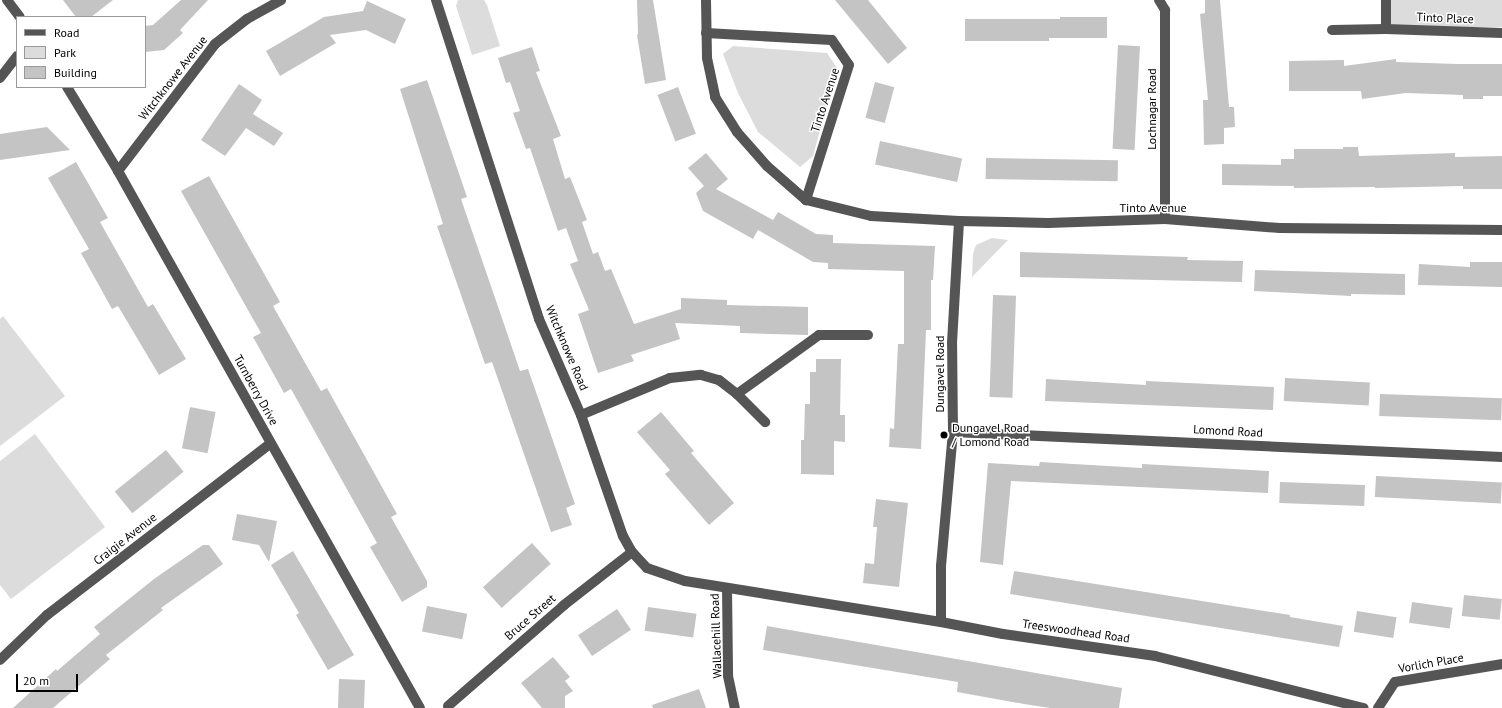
<!DOCTYPE html>
<html>
<head>
<meta charset="utf-8">
<style>
  body { margin:0 }
  #map { position:relative; width:1502px; height:708px; overflow:hidden; background:#fff; font-family:"PT Sans",sans-serif }
  div>[style] { position:absolute }
  .green>* { inset:0; background:#dcdcdc; transform-origin:0 0 }
  .building>* { inset:0; background:#c4c4c4; transform-origin:0 0 }
  .minor>* { height:10px; margin:-5px; padding:0 5px; transform-origin:5px; border-radius:5px; background:#555 }
  .dots>* { width:11px; height:11px; translate:-50% -50%; box-sizing:border-box; border:2px solid #fff; border-radius:50% }
  span { translate:-50% -50%; white-space:nowrap; text-align:center; line-height:1.15; -webkit-text-stroke:3px #fff; paint-order:stroke }
  .street-label { font-size:12px; color:#000 }
  .poi-label { font-size:12px; color:#000 }
  .left { translate:0 -50%; text-align:left }
  .legend { position:absolute; left:16px; top:16px; width:130px; height:72px; box-sizing:border-box; background:#fff; border:1px solid #999; margin:0; padding:5px 7px; list-style:none; font-size:12px; color:#000 }
  .legend li { display:flex; align-items:center; gap:8px; height:20px }
  .legend b { width:20px; border:1px solid #999 }
  .scale { position:absolute; left:16px; top:674px; width:62px; height:18px; box-sizing:border-box; border:2px solid #000; border-top:0; padding-left:5px; font-size:12px; line-height:14px; white-space:nowrap; color:#000; -webkit-text-stroke:3px #fff; paint-order:stroke }
</style>
</head>
<body>
<div id="map">
  <div class="green">
    <i style="clip-path:polygon(458px 0,484px 0,487px 5px,500px 46px,472px 55px,456px 6px)"></i>
    <i style="left:1389px;top:0;width:113px;height:27px"></i>
    <i style="clip-path:polygon(733px 46px,827px 53px,837px 68px,813px 156px,800px 167px,758px 132px,738px 93px,723px 54px)"></i>
    <i style="clip-path:polygon(992px 238px,1008px 240px,972px 277px,973px 254px,976px 245px)"></i>
    <i style="clip-path:polygon(3px 316px,65px 396px,0 446px,0 319px)"></i>
    <i style="clip-path:polygon(35px 434px,105px 527px,11px 599px,0 585px,0 461px)"></i>
  </div>
  <div class="building">
    <i style="clip-path:polygon(63px 0,113px 0,91px 17px,76px 17px)"></i>
    <i style="clip-path:polygon(181px 0,208px 0,180px 30px,183px 33px,164px 50px,145px 52px,145px 26px,153px 25px)"></i>
    <i style="clip-path:polygon(637px 0,653px 0,666px 80px,645px 84px,637px 35px,638px 34px)"></i>
    <i style="clip-path:polygon(835px 0,868px 0,907px 48px,888px 64px)"></i>
    <i style="clip-path:polygon(1205px 0,1220px 0,1229px 107px,1234px 107px,1235px 127px,1224px 128px,1224px 144px,1204px 145px,1203px 100px,1208px 100px,1200px 14px,1205px 13px)"></i>
    <i style="clip-path:polygon(367px 1px,406px 19px,395px 44px,366px 30px,330px 35px,336px 43px,280px 76px,266px 51px,324px 17px,363px 11px)"></i>
    <i style="clip-path:polygon(1060px 17px,1107px 17px,1107px 38px,1049px 38px,1049px 41px,965px 41px,965px 19px,1060px 19px)"></i>
    <i style="left:1118px;top:45px;width:22px;height:104px;rotate:3deg"></i>
    <i style="clip-path:polygon(532px 47px,540px 71px,536px 72px,561px 136px,553px 139px,565px 179px,570px 177px,587px 220px,582px 222px,593px 254px,598px 252px,605px 271px,611px 269px,634px 324px,681px 309px,681px 298px,727px 300px,727px 305px,808px 307px,808px 335px,740px 333px,740px 326px,675px 323px,680px 339px,631px 355px,634px 361px,598px 373px,578px 314px,589px 310px,570px 264px,578px 261px,566px 228px,558px 231px,530px 148px,526px 149px,513px 113px,520px 111px,510px 82px,506px 83px,498px 58px)"></i>
    <i style="clip-path:polygon(1396px 59px,1396px 62px,1458px 64px,1502px 64px,1502px 96px,1483px 96px,1483px 99px,1463px 99px,1463px 95px,1406px 93px,1362px 99px,1361px 91px,1289px 91px,1289px 61px,1344px 60px,1344px 66px)"></i>
    <i style="clip-path:polygon(427px 80px,467px 197px,461px 199px,504px 324px,520px 371px,528px 369px,575px 504px,566px 508px,572px 525px,551px 532px,492px 362px,485px 364px,437px 226px,443px 224px,400px 89px)"></i>
    <i style="left:875px;top:82px;width:20px;height:37px;rotate:15deg"></i>
    <i style="clip-path:polygon(239px 84px,262px 100px,253px 114px,283px 133px,274px 146px,246px 128px,225px 156px,201px 140px)"></i>
    <i style="left:678px;top:87px;width:50px;height:22px;rotate:69deg"></i>
    <i style="clip-path:polygon(47px 127px,70px 150px,0 160px,0 134px)"></i>
    <i style="left:880px;top:141px;width:84px;height:24px;rotate:12deg"></i>
    <i style="clip-path:polygon(1343px 147px,1358px 147px,1359px 156px,1455px 153px,1455px 157px,1502px 156px,1502px 189px,1463px 189px,1463px 186px,1375px 188px,1375px 187px,1294px 188px,1294px 186px,1222px 185px,1222px 164px,1281px 165px,1281px 159px,1294px 159px,1294px 149px,1343px 149px)"></i>
    <i style="clip-path:polygon(706px 153px,728px 179px,716px 189px,773px 220px,778px 212px,816px 234px,833px 235px,833px 243px,935px 246px,933px 280px,931px 280px,931px 330px,926px 330px,921px 449px,889px 447px,890px 428px,894px 429px,898px 344px,904px 344px,904px 271px,828px 269px,828px 263px,813px 262px,758px 230px,753px 239px,703px 211px,696px 193px,704px 186px,688px 168px)"></i>
    <i style="left:986px;top:158px;width:132px;height:21px;rotate:1deg"></i>
    <i style="clip-path:polygon(76px 162px,108px 218px,100px 222px,148px 307px,153px 304px,186px 359px,159px 375px,118px 306px,112px 309px,81px 253px,89px 249px,48px 178px)"></i>
    <i style="clip-path:polygon(209px 176px,280px 302px,273px 306px,321px 391px,327px 388px,397px 514px,391px 517px,427px 581px,427px 587px,402px 602px,370px 547px,377px 543px,291px 389px,284px 393px,253px 337px,261px 333px,181px 191px)"></i>
    <i style="clip-path:polygon(1020px 252px,1188px 257px,1187px 260px,1243px 261px,1242px 282px,1020px 277px)"></i>
    <i style="clip-path:polygon(1470px 262px,1502px 262px,1502px 287px,1418px 285px,1419px 264px,1470px 267px)"></i>
    <i style="clip-path:polygon(1255px 270px,1405px 274px,1405px 295px,1351px 294px,1351px 296px,1254px 291px)"></i>
    <i style="left:993px;top:295px;width:23px;height:102px;rotate:2deg"></i>
    <i style="clip-path:polygon(816px 359px,841px 359px,840px 415px,845px 415px,845px 442px,834px 441px,834px 475px,801px 474px,801px 440px,804px 440px,805px 404px,810px 404px,810px 372px,816px 372px)"></i>
    <i style="left:1285px;top:378px;width:85px;height:23px;rotate:3deg"></i>
    <i style="clip-path:polygon(1046px 379px,1146px 385px,1146px 381px,1274px 387px,1273px 410px,1045px 401px)"></i>
    <i style="left:1380px;top:394px;width:122px;height:22px;rotate:2deg"></i>
    <i style="left:190px;top:407px;width:26px;height:42px;rotate:11deg"></i>
    <i style="clip-path:polygon(661px 412px,694px 451px,691px 453px,734px 503px,709px 525px,665px 474px,670px 470px,637px 432px)"></i>
    <i style="left:166px;top:450px;width:28px;height:66px;rotate:51deg"></i>
    <i style="clip-path:polygon(1040px 462px,1142px 468px,1142px 464px,1269px 471px,1268px 493px,1011px 481px,1003px 565px,980px 562px,988px 463px,1039px 466px)"></i>
    <i style="left:1376px;top:476px;width:126px;height:21px;rotate:3deg"></i>
    <i style="left:1280px;top:482px;width:85px;height:21px;rotate:2deg"></i>
    <i style="clip-path:polygon(876px 499px,908px 503px,899px 587px,863px 583px,865px 563px,874px 564px,877px 527px,873px 527px)"></i>
    <i style="clip-path:polygon(237px 514px,277px 521px,269px 562px,259px 545px,232px 540px)"></i>
    <i style="left:532px;top:543px;width:28px;height:66px;rotate:48deg"></i>
    <i style="clip-path:polygon(203px 545px,209px 545px,223px 564px,161px 608px,163px 610px,106px 655px,110px 659px,53px 708px,13px 708px,56px 669px,57px 671px,100px 634px,94px 627px,154px 579px)"></i>
    <i style="clip-path:polygon(293px 551px,354px 655px,328px 670px,296px 615px,299px 613px,271px 565px)"></i>
    <i style="clip-path:polygon(1014px 571px,1290px 615px,1290px 617px,1343px 626px,1339px 647px,1010px 594px)"></i>
    <i style="left:1464px;top:595px;width:38px;height:21px;rotate:6deg"></i>
    <i style="left:1412px;top:602px;width:41px;height:21px;rotate:8deg"></i>
    <i style="left:427px;top:606px;width:41px;height:26px;rotate:11deg"></i>
    <i style="left:648px;top:607px;width:49px;height:24px;rotate:8deg"></i>
    <i style="left:617px;top:609px;width:25px;height:47px;rotate:56deg"></i>
    <i style="left:1357px;top:611px;width:40px;height:21px;rotate:9deg"></i>
    <i style="clip-path:polygon(767px 626px,1122px 688px,1119px 708px,1050px 708px,1024px 704px,957px 692px,958px 682px,763px 650px)"></i>
    <i style="clip-path:polygon(553px 657px,570px 677px,565px 681px,573px 691px,565px 696px,565px 708px,542px 708px,521px 683px)"></i>
    <i style="left:339px;top:679px;width:26px;height:29px;rotate:2deg"></i>
    <i style="clip-path:polygon(699px 689px,706px 708px,653px 708px,652px 705px)"></i>
  </div>
  <div class="minor">
    <i style="left:7px;top:0;width:21px;rotate:53deg"></i>
    <i style="left:436px;top:0;width:335px;rotate:72.1deg"></i>
    <i style="left:539px;top:319px;width:105px;rotate:66.4deg"></i>
    <i style="left:581px;top:415px;width:128px;rotate:70.9deg"></i>
    <i style="left:623px;top:536px;width:18px;rotate:61deg"></i>
    <i style="left:632px;top:552px;width:22px;rotate:47deg"></i>
    <i style="left:647px;top:568px;width:40px;rotate:18.9deg"></i>
    <i style="left:685px;top:581px;width:259px;rotate:9.1deg"></i>
    <i style="left:941px;top:622px;width:63px;rotate:11deg"></i>
    <i style="left:1003px;top:634px;width:154px;rotate:8.2deg"></i>
    <i style="left:1155px;top:656px;width:215px;rotate:14deg"></i>
    <i style="left:706px;top:0;width:58px;rotate:89deg"></i>
    <i style="left:707px;top:58px;width:40px;rotate:78deg"></i>
    <i style="left:715px;top:97px;width:41px;rotate:57.8deg"></i>
    <i style="left:737px;top:132px;width:45px;rotate:48.6deg"></i>
    <i style="left:767px;top:166px;width:52px;rotate:41.1deg"></i>
    <i style="left:806px;top:200px;width:67px;rotate:13.8deg"></i>
    <i style="left:871px;top:216px;width:88px;rotate:3.3deg"></i>
    <i style="left:959px;top:221px;width:89px;rotate:1.3deg"></i>
    <i style="left:1048px;top:223px;width:117px;rotate:-2deg"></i>
    <i style="left:1165px;top:219px;width:115px;rotate:4.5deg"></i>
    <i style="left:1280px;top:228px;width:222px;rotate:0.5deg"></i>
    <i style="left:1159px;top:0;width:12px;rotate:59deg"></i>
    <i style="left:1165px;top:10px;width:209px;rotate:90deg"></i>
    <i style="left:1386px;top:0;width:29px;rotate:90deg"></i>
    <i style="left:1386px;top:29px;width:116px;rotate:2deg"></i>
    <i style="left:1332px;top:30px;width:54px;rotate:-1.1deg"></i>
    <i style="left:706px;top:33px;width:126px;rotate:3.2deg"></i>
    <i style="left:832px;top:40px;width:30px;rotate:56deg"></i>
    <i style="left:849px;top:65px;width:142px;rotate:107.7deg"></i>
    <i style="left:0;top:78px;width:28px;rotate:-52deg"></i>
    <i style="left:67px;top:87px;width:98px;rotate:58.7deg"></i>
    <i style="left:118px;top:171px;width:616px;rotate:60.65deg"></i>
    <i style="left:118px;top:171px;width:160px;rotate:-52.6deg"></i>
    <i style="left:215px;top:44px;width:41px;rotate:-38deg"></i>
    <i style="left:247px;top:19px;width:39px;rotate:-29deg"></i>
    <i style="left:737px;top:394px;width:101px;rotate:-35.7deg"></i>
    <i style="left:819px;top:335px;width:49px"></i>
    <i style="left:581px;top:415px;width:96px;rotate:-22.6deg"></i>
    <i style="left:670px;top:378px;width:31px;rotate:-6deg"></i>
    <i style="left:701px;top:375px;width:19px;rotate:16deg"></i>
    <i style="left:719px;top:380px;width:23px;rotate:38deg"></i>
    <i style="left:737px;top:394px;width:40px;rotate:45deg"></i>
    <i style="left:953px;top:432px;width:550px;rotate:2.61deg"></i>
    <i style="left:727px;top:588px;width:88px;rotate:89.3deg"></i>
    <i style="left:728px;top:676px;width:33px;rotate:78deg"></i>
    <i style="left:941px;top:622px;width:56px;rotate:-90deg"></i>
    <i style="left:941px;top:566px;width:135px;rotate:-84.9deg"></i>
    <i style="left:953px;top:432px;width:89px;rotate:-90.6deg"></i>
    <i style="left:952px;top:343px;width:122px;rotate:-86.7deg"></i>
    <i style="left:0;top:660px;width:65px;rotate:-43.8deg"></i>
    <i style="left:47px;top:615px;width:282px;rotate:-37.5deg"></i>
    <i style="left:448px;top:706px;width:154px;rotate:-41deg"></i>
    <i style="left:564px;top:605px;width:86px;rotate:-37.9deg"></i>
    <i style="left:1378px;top:708px;width:31px;rotate:-57deg"></i>
    <i style="left:1395px;top:682px;width:109px;rotate:-9.5deg"></i>
  </div>
  <div class="dots">
    <i style="left:944px;top:435px;background:#000"></i>
  </div>
  <div class="street-label">
    <span style="left:1445px;top:18px;rotate:2deg">Tinto Place</span>
    <span style="left:173px;top:78px;rotate:-52deg">Witchknowe Avenue</span>
    <span style="left:825px;top:100px;rotate:-72deg">Tinto Avenue</span>
    <span style="left:1152px;top:109px;rotate:-90deg">Lochnagar Road</span>
    <span style="left:1153px;top:208px">Tinto Avenue</span>
    <span style="left:567px;top:348px;rotate:67deg">Witchknowe Road</span>
    <span style="left:940px;top:374px;rotate:-90deg">Dungavel Road</span>
    <span style="left:256px;top:390px;rotate:61deg">Turnberry Drive</span>
    <span style="left:1228px;top:431px;rotate:3deg">Lomond Road</span>
    <span style="left:125px;top:539px;rotate:-38deg">Craigie Avenue</span>
    <span style="left:530px;top:617px;rotate:-41deg">Bruce Street</span>
    <span style="left:1076px;top:631px;rotate:8deg">Treeswoodhead Road</span>
    <span style="left:716px;top:636px;rotate:-92deg">Wallacehill Road</span>
    <span style="left:1431px;top:663px;rotate:-10deg">Vorlich Place</span>
  </div>
  <div class="poi-label">
    <span class="left" style="left:952px;top:435px">Dungavel Road<br>/ Lomond Road</span>
  </div>
  <ul class="legend">
  <li><b style="height:5px;background:#555"></b>Road</li>
  <li><b style="height:11px;background:#dcdcdc"></b>Park</li>
  <li><b style="height:11px;background:#c4c4c4"></b>Building</li>
  </ul>
  <div class="scale">20 m</div>
</div>
</body>
</html>
